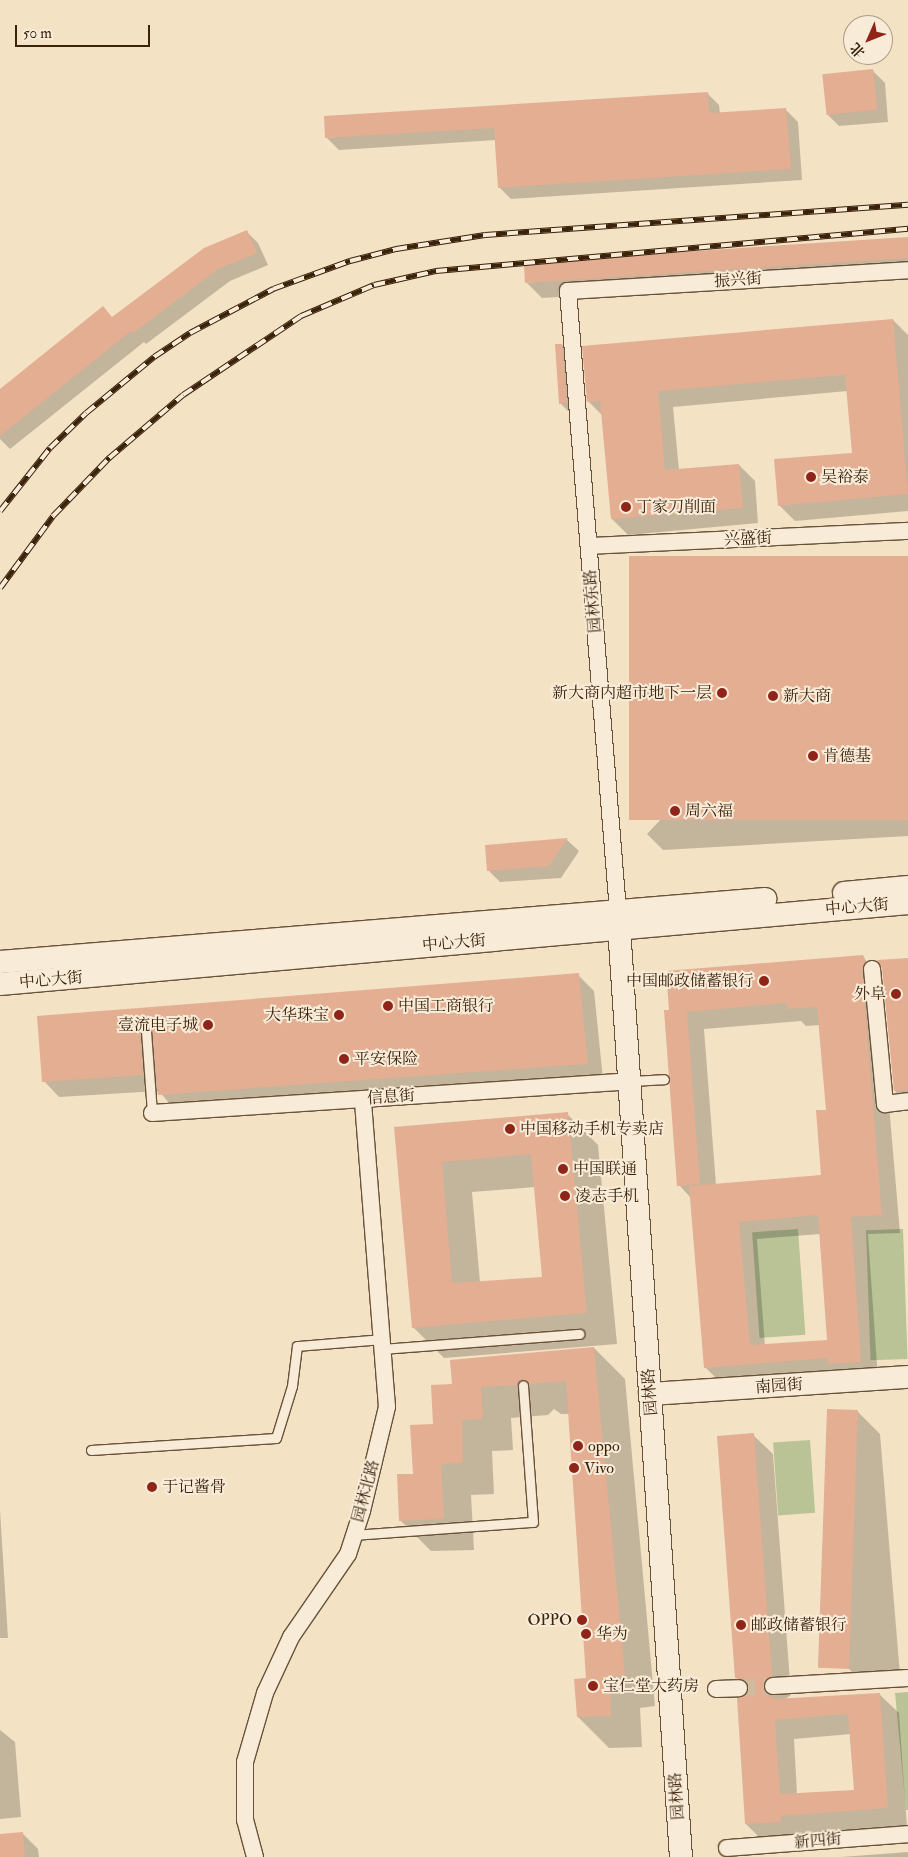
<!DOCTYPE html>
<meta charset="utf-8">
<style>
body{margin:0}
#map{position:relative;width:908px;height:1857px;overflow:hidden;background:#f4e2c4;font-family:"IM FELL Double Pica","Noto Serif SC",serif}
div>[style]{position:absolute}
.green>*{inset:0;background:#bac395;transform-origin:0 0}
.shadow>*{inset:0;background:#0003}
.building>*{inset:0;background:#e3ae92;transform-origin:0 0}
.street-tunnel>*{height:16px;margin-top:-8px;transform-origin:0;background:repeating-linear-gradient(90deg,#cfbc9f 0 16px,transparent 0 24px)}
.roads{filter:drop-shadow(1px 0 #695239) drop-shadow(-1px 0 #695239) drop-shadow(0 1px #695239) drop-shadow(0 -1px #695239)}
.lane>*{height:9px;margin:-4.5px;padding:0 4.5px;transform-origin:4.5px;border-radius:4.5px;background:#f8ecd9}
.street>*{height:16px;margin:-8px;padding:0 8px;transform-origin:8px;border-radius:8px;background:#f8ecd9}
.secondary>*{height:22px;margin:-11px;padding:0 11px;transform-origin:11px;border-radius:11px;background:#f8ecd9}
.rail>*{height:5.5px;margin-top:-2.75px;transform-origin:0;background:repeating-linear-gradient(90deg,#f8ecd9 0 11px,#3b220b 0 22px);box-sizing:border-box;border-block:1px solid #3b220b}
.dots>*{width:14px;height:14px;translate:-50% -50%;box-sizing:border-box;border:2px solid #f8ecd9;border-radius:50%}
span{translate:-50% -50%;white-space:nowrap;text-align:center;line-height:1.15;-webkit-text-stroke:4px #f8ecd9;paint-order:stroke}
.street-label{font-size:16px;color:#3b220b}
.poi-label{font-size:16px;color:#3b220b}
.left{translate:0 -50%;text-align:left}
.right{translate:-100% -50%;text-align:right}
.north{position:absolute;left:843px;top:15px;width:50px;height:50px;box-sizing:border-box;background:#f8ecd9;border:1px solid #ac9b87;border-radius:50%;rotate:226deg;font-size:14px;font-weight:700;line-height:20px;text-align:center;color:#3b220b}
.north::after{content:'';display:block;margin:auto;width:18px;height:22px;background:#8f2418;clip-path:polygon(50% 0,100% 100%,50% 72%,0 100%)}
.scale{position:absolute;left:15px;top:25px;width:135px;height:22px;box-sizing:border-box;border:2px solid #3b220b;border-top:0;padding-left:6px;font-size:15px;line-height:18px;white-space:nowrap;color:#3b220b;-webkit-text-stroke:4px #f8ecd9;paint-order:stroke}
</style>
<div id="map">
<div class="green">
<div style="left:798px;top:1229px;width:106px;height:46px;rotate:86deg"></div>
<div style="left:903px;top:1229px;width:130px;height:37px;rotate:88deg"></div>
<div style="left:810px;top:1440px;width:73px;height:37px;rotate:86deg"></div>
<div style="clip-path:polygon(908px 1692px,908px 1810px,906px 1810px,895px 1693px)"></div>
</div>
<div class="shadow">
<div style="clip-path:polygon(873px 71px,885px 83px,888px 122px,839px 126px,827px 114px)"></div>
<div style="clip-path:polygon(707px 93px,719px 105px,720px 114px,786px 110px,798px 122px,802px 180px,511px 199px,499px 187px,496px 140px,339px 150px,327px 138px)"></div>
<div style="clip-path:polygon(246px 231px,258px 243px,268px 265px,230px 281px,146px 344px,144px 342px,10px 449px,0 439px,0 390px)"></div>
<div style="clip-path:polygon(908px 238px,908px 275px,542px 298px,527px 283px)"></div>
<div style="clip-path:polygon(893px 320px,908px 335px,908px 511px,795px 521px,779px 505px,854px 454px,848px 391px,673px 407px,679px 470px,739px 465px,755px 481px,758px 523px,628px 535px,612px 519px,603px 416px,588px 401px)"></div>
<div style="clip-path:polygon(562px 345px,570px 353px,574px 410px,568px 411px,560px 403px)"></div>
<div style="clip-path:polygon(908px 557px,908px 836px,663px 850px,647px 834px)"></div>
<div style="clip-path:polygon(567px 840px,579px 851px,561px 878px,500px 882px,488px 870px,486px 846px)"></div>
<div style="clip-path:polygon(evenodd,862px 957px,883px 980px,879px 988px,900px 1233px,868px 1234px,878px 1379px,723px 1385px,705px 1367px,691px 1198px,679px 1185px,670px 1011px,862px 957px,801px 1021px,806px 1026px,820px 1025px,827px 1111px,823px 1176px,716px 1185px,704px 1029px,801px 1021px,862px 957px,820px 1234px,828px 1341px,765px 1346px,757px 1239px,820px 1234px)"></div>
<div style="clip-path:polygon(908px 959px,908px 1104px,895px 1091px)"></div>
<div style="clip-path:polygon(578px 975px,594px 991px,603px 1079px,175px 1110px,159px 1091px,59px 1097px,44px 1081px,39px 1017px)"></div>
<div style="clip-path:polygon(evenodd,567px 1114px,598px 1145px,617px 1344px,444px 1358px,413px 1327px,395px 1128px,567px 1114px,535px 1187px,543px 1278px,480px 1282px,472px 1192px,535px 1187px)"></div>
<div style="clip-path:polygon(594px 1348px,625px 1379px,655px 1706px,640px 1708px,642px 1747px,609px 1748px,578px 1717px,588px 1679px,569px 1414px,561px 1414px,554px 1409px,548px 1415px,511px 1418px,513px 1450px,492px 1451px,494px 1494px,471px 1495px,474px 1550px,431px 1551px,400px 1520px,414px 1475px,453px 1385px)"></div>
<div style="clip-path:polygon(857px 1411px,880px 1434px,901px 1687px,869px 1689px,846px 1666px)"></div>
<div style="clip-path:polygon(evenodd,753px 1435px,773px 1454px,791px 1695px,785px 1699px,879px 1694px,899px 1713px,907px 1827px,765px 1843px,746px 1824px,746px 1697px,749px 1690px,737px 1678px,753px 1435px,851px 1734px,855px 1791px,797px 1794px,794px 1739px,851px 1734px)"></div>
<div style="clip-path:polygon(0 1510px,8px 1638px,0 1638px)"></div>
<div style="clip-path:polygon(0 1730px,15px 1742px,21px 1817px,0 1819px)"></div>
<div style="clip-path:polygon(22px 1833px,38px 1849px,39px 1857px,0 1857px,0 1835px)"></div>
<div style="clip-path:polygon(908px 1852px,908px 1857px,841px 1857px)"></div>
</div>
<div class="building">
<div style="left:873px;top:69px;width:41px;height:51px;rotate:84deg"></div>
<div style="clip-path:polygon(708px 92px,709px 113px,786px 108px,791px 169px,498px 188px,494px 128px,325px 138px,324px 116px)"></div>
<div style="clip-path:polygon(247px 230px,257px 253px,218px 269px,133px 333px,131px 331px,0 436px,0 389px,103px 306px,112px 317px,204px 248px)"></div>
<div style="clip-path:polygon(908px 237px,908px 258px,525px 283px,524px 266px,558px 263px,558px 260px)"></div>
<div style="clip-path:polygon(893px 319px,908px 494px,778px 506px,774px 459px,852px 453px,845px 375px,658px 391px,665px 470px,739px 464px,743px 508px,611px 519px,600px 401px,587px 402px,582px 346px)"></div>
<div style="clip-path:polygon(555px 344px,562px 344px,567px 403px,559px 404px)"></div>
<div style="left:908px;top:556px;width:264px;height:279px;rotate:90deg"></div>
<div style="clip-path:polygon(568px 838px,549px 866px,487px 871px,485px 845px)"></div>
<div style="clip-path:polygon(evenodd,863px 955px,866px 961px,862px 970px,882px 1215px,851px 1217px,861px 1362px,828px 1364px,828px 1358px,704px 1368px,689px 1186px,821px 1175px,816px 1110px,826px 1110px,817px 1007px,787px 1009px,787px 1003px,687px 1012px,700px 1184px,677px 1186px,664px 1010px,669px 1010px,666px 971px,863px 955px,818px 1215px,827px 1340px,750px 1345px,739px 1222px,818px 1215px)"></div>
<div style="clip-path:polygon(908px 958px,908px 1090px,894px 1091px,882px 968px,877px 960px)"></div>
<div style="clip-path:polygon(579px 973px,588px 1064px,158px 1095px,152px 1031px,146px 1025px,140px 1031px,143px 1075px,42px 1082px,37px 1016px)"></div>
<div style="clip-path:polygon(evenodd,568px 1112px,587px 1313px,412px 1328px,394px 1127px,568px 1112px,531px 1154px,542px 1277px,452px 1283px,442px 1162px,531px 1154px)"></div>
<div style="clip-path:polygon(594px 1347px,625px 1675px,610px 1677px,611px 1716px,577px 1717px,574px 1679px,586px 1678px,566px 1381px,529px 1384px,522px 1379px,517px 1385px,481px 1387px,483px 1419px,462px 1420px,463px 1463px,441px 1464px,444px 1519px,399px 1521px,397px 1474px,413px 1474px,410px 1425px,433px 1424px,431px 1385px,452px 1384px,450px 1360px)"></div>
<div style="left:827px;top:1409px;width:31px;height:259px;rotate:2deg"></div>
<div style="clip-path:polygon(evenodd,754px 1433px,772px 1676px,764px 1681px,764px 1691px,774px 1699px,880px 1693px,888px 1808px,781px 1816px,781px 1822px,745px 1824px,737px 1698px,745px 1696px,749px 1687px,744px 1679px,735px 1678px,717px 1436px,754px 1433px,848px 1714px,854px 1790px,780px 1794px,775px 1720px,848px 1714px)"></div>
<div style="clip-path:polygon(23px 1832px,25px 1857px,0 1857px,0 1834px)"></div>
</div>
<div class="street-tunnel">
<div style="left:739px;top:1688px;width:34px;rotate:-3deg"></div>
</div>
<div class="roads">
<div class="lane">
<div style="left:146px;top:1031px;width:82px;rotate:85.8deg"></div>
<div style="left:630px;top:1081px;width:34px;rotate:-3deg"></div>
<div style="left:383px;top:1349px;width:197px;rotate:-4.4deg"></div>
<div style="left:91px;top:1450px;width:185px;rotate:-3.7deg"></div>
<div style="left:276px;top:1438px;width:54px;rotate:-72.9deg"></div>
<div style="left:292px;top:1386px;width:40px;rotate:-82.9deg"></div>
<div style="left:297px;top:1346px;width:85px;rotate:-4.7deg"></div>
<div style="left:354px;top:1535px;width:179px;rotate:-4.2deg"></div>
<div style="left:533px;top:1522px;width:137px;rotate:-94.2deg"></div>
</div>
<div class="street">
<div style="left:589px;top:546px;width:319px;rotate:-2.7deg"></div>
<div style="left:618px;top:911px;width:622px;rotate:-94.61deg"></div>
<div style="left:568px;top:291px;width:341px;rotate:-3.5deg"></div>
<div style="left:872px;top:969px;width:136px;rotate:84.5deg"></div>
<div style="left:885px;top:1104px;width:23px;rotate:-7deg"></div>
<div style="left:152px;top:1113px;width:479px;rotate:-3.8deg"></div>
<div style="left:773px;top:1686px;width:135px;rotate:-3.4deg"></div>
<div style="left:716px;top:1689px;width:23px;rotate:-2deg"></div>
<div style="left:727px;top:1848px;width:182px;rotate:-4.4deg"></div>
<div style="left:255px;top:1857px;width:38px;rotate:-105deg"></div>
<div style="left:245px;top:1820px;width:58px;rotate:-90deg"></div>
<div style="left:245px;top:1762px;width:72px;rotate:-73.8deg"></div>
<div style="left:265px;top:1693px;width:62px;rotate:-65.1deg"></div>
<div style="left:291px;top:1637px;width:101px;rotate:-55.5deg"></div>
<div style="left:348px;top:1554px;width:45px;rotate:-72deg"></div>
<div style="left:362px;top:1511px;width:107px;rotate:-76.5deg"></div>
<div style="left:387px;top:1407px;width:309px;rotate:-94.5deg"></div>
</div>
<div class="secondary">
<div style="left:844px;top:893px;width:64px;rotate:-5.4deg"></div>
<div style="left:619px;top:927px;width:932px;rotate:86.19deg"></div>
<div style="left:0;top:962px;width:768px;rotate:-4.71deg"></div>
<div style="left:0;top:984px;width:912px;rotate:-5.1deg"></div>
<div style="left:650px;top:1394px;width:259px;rotate:-3.8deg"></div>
</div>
</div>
<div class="rail">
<div style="left:0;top:511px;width:80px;rotate:-51.6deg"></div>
<div style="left:50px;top:448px;width:50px;rotate:-44.2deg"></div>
<div style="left:86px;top:413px;width:88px;rotate:-39.5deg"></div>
<div style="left:154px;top:357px;width:43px;rotate:-33.7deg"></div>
<div style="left:190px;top:333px;width:94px;rotate:-27.9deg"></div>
<div style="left:273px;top:289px;width:82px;rotate:-20deg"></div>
<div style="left:350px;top:261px;width:48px;rotate:-14.6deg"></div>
<div style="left:396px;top:249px;width:90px;rotate:-8.9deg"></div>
<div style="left:485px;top:235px;width:424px;rotate:-4.1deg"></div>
<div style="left:0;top:588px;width:89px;rotate:-53.6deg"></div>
<div style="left:53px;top:516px;width:81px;rotate:-46deg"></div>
<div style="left:109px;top:458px;width:97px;rotate:-40.4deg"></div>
<div style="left:183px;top:395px;width:142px;rotate:-33.8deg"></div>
<div style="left:301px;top:316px;width:79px;rotate:-23deg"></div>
<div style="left:374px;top:285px;width:64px;rotate:-12.7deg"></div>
<div style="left:436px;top:271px;width:474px;rotate:-5.1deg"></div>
</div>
<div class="dots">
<div style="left:811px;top:477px;background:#8f2418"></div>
<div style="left:626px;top:507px;background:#8f2418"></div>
<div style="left:722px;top:693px;background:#8f2418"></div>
<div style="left:773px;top:696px;background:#8f2418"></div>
<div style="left:813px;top:756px;background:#8f2418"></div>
<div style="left:675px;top:811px;background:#8f2418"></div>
<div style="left:764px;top:981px;background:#8f2418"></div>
<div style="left:896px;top:994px;background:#8f2418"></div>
<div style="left:388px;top:1006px;background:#8f2418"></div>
<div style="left:339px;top:1015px;background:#8f2418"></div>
<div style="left:208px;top:1025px;background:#8f2418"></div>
<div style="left:344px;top:1059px;background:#8f2418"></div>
<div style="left:510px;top:1129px;background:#8f2418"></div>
<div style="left:563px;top:1169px;background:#8f2418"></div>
<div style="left:565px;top:1196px;background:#8f2418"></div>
<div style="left:578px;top:1446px;background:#8f2418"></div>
<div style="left:574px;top:1468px;background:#8f2418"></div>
<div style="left:152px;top:1487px;background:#8f2418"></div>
<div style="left:582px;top:1620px;background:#8f2418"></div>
<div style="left:741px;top:1625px;background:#8f2418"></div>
<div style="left:586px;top:1634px;background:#8f2418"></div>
<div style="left:593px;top:1686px;background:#8f2418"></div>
</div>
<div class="street-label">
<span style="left:738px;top:280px;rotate:-4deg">振兴街</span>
<span style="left:748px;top:539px;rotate:-3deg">兴盛街</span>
<span style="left:593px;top:601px;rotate:-95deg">园林东路</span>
<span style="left:857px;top:907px;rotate:-5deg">中心大街</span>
<span style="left:454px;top:943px;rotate:-5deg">中心大街</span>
<span style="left:51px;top:980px;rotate:-5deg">中心大街</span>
<span style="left:391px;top:1097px;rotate:-4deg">信息街</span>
<span style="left:779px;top:1386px;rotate:-4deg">南园街</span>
<span style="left:650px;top:1392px;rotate:-94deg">园林路</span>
<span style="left:366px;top:1491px;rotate:-75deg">园林北路</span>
<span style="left:677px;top:1796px;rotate:-94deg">园林路</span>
<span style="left:818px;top:1841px;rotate:-5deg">新四街</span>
</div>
<div class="poi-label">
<span class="left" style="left:821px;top:477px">吴裕泰</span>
<span class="left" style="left:636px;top:507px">丁家刀削面</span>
<span class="right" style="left:712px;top:693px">新大商内超市地下一层</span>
<span class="left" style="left:783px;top:696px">新大商</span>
<span class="left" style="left:823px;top:756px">肯德基</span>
<span class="left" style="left:685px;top:811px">周六福</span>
<span class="right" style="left:754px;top:981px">中国邮政储蓄银行</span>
<span class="right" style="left:886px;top:994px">外阜</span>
<span class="left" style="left:398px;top:1006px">中国工商银行</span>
<span class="right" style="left:329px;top:1015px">大华珠宝</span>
<span class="right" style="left:198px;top:1025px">壹流电子城</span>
<span class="left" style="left:354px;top:1059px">平安保险</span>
<span class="left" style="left:520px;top:1129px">中国移动手机专卖店</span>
<span class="left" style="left:573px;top:1169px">中国联通</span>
<span class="left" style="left:575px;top:1196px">凌志手机</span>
<span class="left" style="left:588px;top:1446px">oppo</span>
<span class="left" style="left:584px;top:1468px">Vivo</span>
<span class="left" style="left:162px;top:1487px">于记酱骨</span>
<span class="right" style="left:572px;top:1620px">OPPO</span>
<span class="left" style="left:751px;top:1625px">邮政储蓄银行</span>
<span class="left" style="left:596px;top:1634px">华为</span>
<span class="left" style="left:603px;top:1686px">宝仁堂大药房</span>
</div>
<div class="north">北</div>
<div class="scale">50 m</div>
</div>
